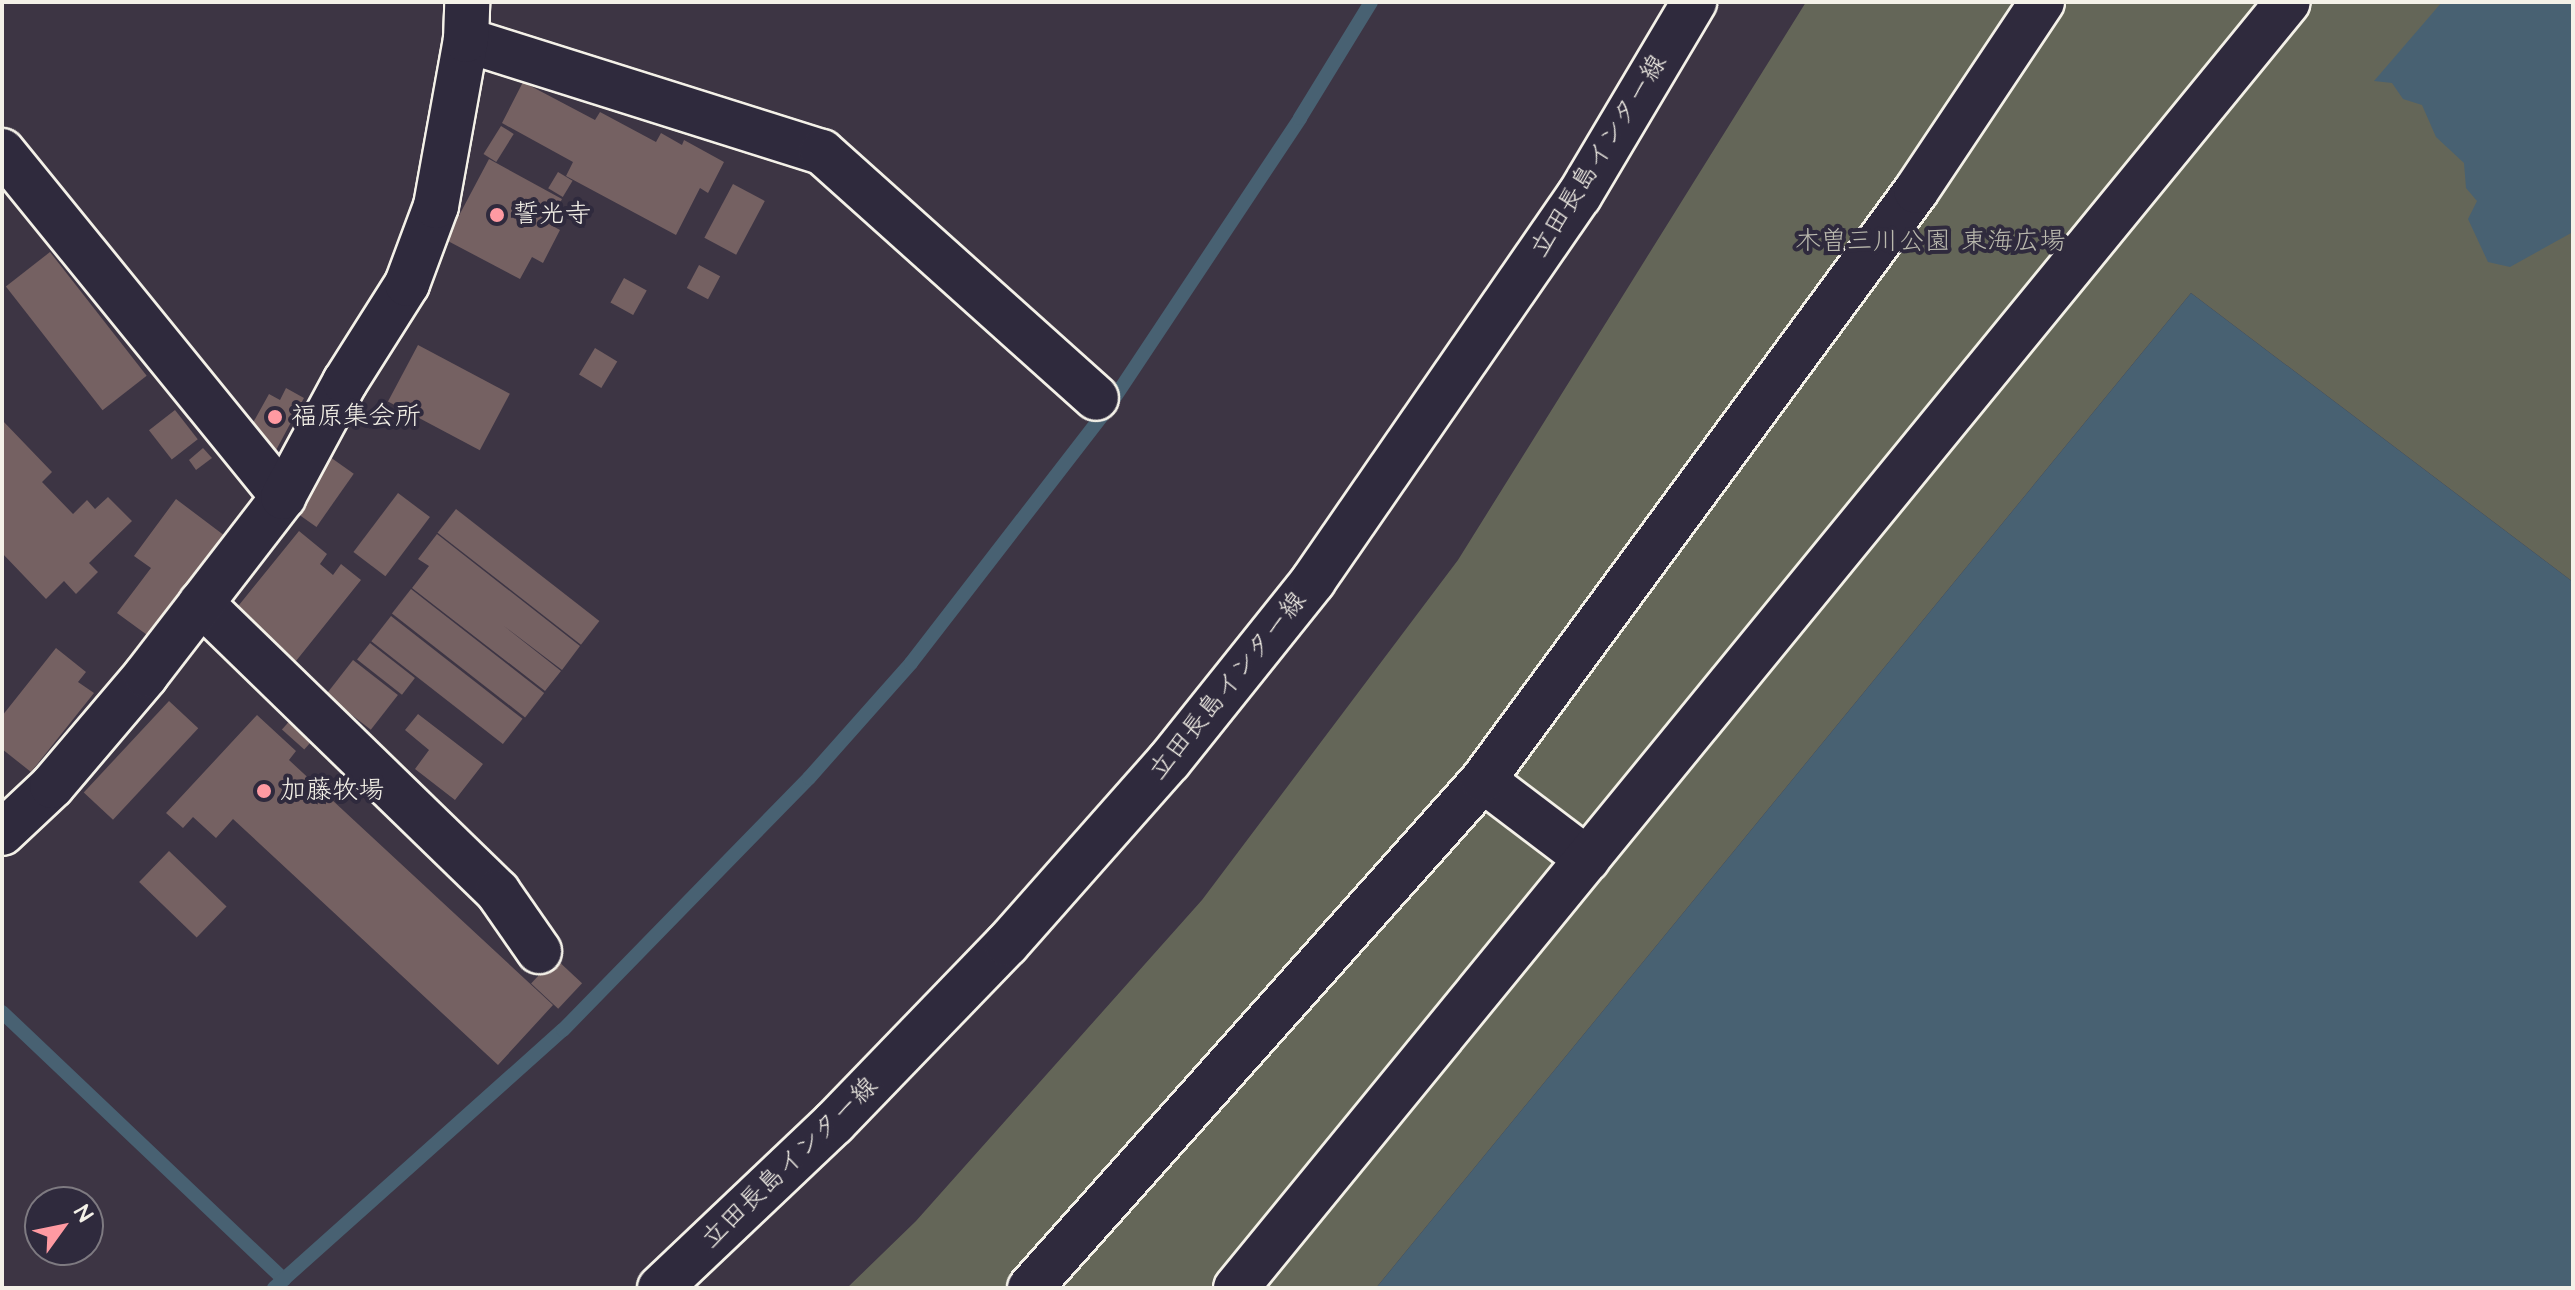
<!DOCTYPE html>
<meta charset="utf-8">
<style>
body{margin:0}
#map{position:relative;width:2575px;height:1290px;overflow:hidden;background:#3d3544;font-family:"Architects Daughter","Klee One",sans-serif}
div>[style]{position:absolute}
.green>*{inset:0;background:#646658}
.water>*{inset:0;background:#486172}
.stream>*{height:14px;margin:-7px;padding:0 7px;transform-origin:7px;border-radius:7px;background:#486172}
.building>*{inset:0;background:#756162;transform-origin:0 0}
.roads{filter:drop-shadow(2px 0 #f4f1e8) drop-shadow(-2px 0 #f4f1e8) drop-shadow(0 2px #f4f1e8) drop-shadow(0 -2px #f4f1e8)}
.minor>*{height:44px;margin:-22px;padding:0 22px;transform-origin:22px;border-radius:22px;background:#2f2a3d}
.major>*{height:44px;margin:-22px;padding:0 22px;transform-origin:22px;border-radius:22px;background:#2f2a3d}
.dots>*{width:22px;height:22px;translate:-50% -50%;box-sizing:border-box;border:4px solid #2f2a3d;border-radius:50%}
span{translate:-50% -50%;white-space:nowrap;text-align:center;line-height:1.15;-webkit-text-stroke:8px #2f2a3d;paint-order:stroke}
.street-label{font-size:26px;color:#f4f1e8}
.poi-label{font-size:26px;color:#f4f1e8}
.left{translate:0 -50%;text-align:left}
.park-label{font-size:26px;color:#bab9ae}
.frame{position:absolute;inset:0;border:4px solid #f4f1e8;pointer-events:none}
.north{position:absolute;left:24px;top:1186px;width:80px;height:80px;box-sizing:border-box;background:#2f2a3d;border:2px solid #7e7a81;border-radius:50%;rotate:57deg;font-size:22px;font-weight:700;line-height:32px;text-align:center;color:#f4f1e8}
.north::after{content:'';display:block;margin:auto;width:28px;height:36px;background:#ff9aa2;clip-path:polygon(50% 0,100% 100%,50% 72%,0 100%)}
</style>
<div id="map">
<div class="green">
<div style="clip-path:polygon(1806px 2px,2573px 2px,2573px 582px,2191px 293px,1376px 1288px,847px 1288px,916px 1221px,1202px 900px,1458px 560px)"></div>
</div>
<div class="water">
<div style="clip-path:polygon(2442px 2px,2573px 2px,2573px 232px,2510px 267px,2488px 262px,2468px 219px,2477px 201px,2466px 188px,2464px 163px,2436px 137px,2422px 105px,2403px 99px,2392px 83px,2374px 81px)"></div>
<div style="clip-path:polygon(2191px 293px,2573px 582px,2573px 1288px,1376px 1288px)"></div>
</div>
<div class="stream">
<div style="left:2px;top:1012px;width:389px;rotate:43.5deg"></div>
<div style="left:274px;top:1288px;width:387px;rotate:-41.8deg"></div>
<div style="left:563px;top:1030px;width:352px;rotate:-45.7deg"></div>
<div style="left:809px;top:778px;width:154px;rotate:-48.4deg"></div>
<div style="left:911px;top:663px;width:321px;rotate:-52.3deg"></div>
<div style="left:1107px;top:409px;width:349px;rotate:-56.4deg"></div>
<div style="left:1300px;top:118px;width:136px;rotate:-58.5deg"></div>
</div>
<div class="building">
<div style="clip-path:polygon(523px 82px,595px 120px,600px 112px,656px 142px,661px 133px,682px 145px,684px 140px,724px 162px,708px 193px,700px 188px,676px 235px,566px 176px,573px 162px,502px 123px)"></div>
<div style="left:501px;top:126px;width:15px;height:33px;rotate:32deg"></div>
<div style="clip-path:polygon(489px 159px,562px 199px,549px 224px,560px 230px,543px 263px,532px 257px,520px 279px,446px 240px)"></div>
<div style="left:558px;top:172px;width:17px;height:19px;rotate:31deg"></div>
<div style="left:733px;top:184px;width:36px;height:61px;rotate:28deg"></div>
<div style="left:50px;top:252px;width:157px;height:56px;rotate:52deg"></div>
<div style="left:699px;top:265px;width:24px;height:26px;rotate:28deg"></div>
<div style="left:624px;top:278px;width:26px;height:28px;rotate:29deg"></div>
<div style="left:418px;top:345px;width:104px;height:64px;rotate:28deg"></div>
<div style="left:595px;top:348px;width:26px;height:31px;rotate:31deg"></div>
<div style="clip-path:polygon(286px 388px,304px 398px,274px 454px,245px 437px,269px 394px,280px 400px)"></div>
<div style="left:175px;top:410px;width:37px;height:33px;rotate:52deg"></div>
<div style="clip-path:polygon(2px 420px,52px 472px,42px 482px,73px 514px,87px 500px,95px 509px,108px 497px,132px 521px,89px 563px,98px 572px,76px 594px,64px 581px,46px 599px,2px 553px)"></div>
<div style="clip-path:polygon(203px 448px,212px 458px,196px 470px,189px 460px)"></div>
<div style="left:330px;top:457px;width:29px;height:65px;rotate:35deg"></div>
<div style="left:398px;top:493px;width:40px;height:74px;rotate:37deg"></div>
<div style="clip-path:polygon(176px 499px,229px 539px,154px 640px,117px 613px,151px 568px,134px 556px)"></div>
<div style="left:456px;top:509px;width:182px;height:30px;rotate:38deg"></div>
<div style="clip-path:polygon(299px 531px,327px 554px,320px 564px,333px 575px,341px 564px,361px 580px,296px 661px,235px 610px)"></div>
<div style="clip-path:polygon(437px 534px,580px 646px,562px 670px,504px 626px,561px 671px,545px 691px,412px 588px,429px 566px,418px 559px)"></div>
<div style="left:411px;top:589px;width:169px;height:31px;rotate:38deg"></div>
<div style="left:391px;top:616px;width:167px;height:32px;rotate:38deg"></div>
<div style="left:370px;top:643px;width:57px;height:21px;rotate:38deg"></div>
<div style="clip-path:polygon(56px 648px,86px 672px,78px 682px,94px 693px,31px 772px,2px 749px,2px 716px)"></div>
<div style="left:353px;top:660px;width:57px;height:44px;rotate:38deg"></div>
<div style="left:169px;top:701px;width:40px;height:125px;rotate:43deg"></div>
<div style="clip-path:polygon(418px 714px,483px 764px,455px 800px,415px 769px,429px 750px,405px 730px)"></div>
<div style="clip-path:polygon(257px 715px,296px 751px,289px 760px,553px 1005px,498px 1065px,233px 819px,216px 838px,193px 817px,183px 828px,166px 813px)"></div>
<div style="left:294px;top:716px;width:30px;height:18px;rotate:42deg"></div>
<div style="left:169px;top:851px;width:80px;height:43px;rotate:44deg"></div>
<div style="left:555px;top:958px;width:37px;height:35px;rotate:43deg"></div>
</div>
<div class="roads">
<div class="minor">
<div style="left:466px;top:40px;width:373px;rotate:17.5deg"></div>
<div style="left:822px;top:152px;width:368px;rotate:41.9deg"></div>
<div style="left:2px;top:151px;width:446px;rotate:50.9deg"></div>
<div style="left:201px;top:603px;width:414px;rotate:44.2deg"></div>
<div style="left:498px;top:892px;width:72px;rotate:55.2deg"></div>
<div style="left:1483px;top:780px;width:131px;rotate:37.2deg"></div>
<div style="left:2px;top:833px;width:69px;rotate:-43.2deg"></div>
<div style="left:52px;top:786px;width:145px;rotate:-49.7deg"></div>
<div style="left:146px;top:675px;width:225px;rotate:-52.4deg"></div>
<div style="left:283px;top:497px;width:131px;rotate:-61.7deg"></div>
<div style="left:345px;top:382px;width:116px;rotate:-57.7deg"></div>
<div style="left:407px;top:284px;width:83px;rotate:-69.6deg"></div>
<div style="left:436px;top:206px;width:169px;rotate:-79.8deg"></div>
<div style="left:466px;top:40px;width:38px;rotate:-88deg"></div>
<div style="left:1030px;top:1288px;width:681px;rotate:-48.28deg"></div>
<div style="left:1483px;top:780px;width:731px;rotate:-53.68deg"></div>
<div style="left:1916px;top:191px;width:227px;rotate:-56.3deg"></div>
<div style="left:1236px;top:1288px;width:1661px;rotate:-50.72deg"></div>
</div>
<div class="major">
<div style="left:660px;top:1288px;width:240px;rotate:-43.5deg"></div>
<div style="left:834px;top:1123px;width:249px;rotate:-46deg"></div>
<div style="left:1007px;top:944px;width:244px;rotate:-48.5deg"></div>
<div style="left:1169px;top:761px;width:231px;rotate:-51.3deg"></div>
<div style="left:1313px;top:581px;width:468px;rotate:-55.4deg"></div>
<div style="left:1579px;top:196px;width:226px;rotate:-59.3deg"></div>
</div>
</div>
<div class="dots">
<div style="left:497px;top:215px;background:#ff9aa2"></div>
<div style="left:275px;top:417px;background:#ff9aa2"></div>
<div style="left:264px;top:791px;background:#ff9aa2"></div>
</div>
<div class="street-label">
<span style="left:1599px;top:156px;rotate:-58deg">立田長島インター線</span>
<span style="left:1228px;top:686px;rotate:-51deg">立田長島インター線</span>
<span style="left:790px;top:1163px;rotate:-44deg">立田長島インター線</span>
</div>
<div class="poi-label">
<span class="left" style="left:513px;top:215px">誓光寺</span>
<span class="left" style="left:291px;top:417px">福原集会所</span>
<span class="left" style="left:280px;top:791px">加藤牧場</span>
</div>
<div class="park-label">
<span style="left:1930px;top:242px">木曽三川公園 東海広場</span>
</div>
<div class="frame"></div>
<div class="north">N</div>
</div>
